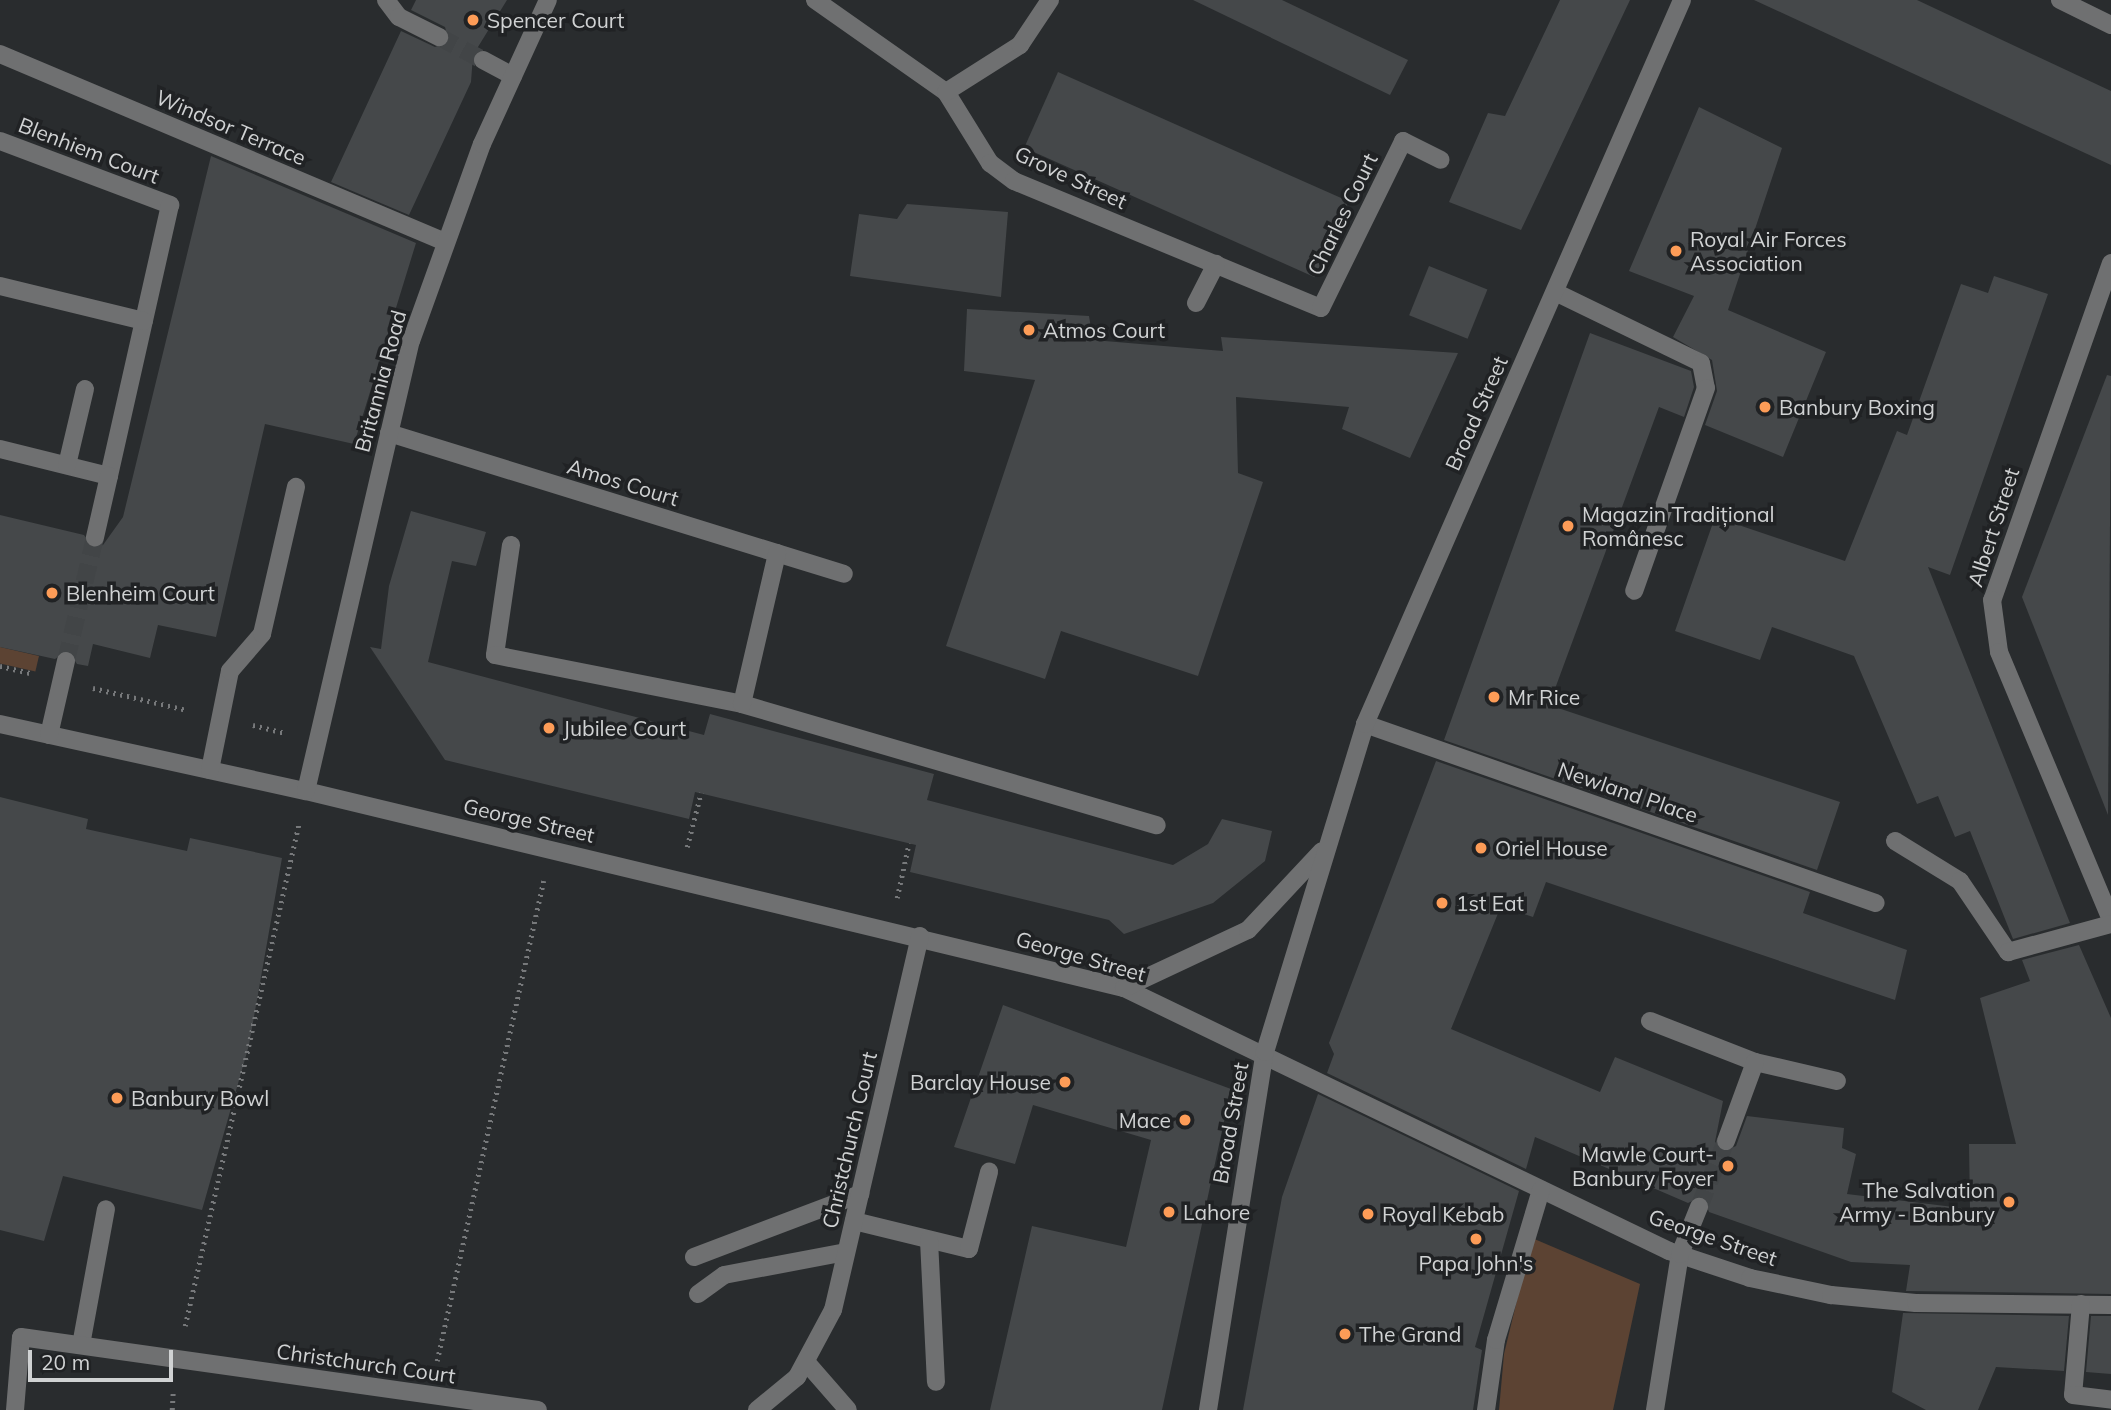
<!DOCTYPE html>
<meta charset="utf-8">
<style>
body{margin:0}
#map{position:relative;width:2111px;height:1410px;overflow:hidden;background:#292c2e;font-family:Mulish,sans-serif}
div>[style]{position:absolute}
.green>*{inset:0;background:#5c4333;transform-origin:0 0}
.building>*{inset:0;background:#45484a;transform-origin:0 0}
.minor-tunnel>*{height:18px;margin-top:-9px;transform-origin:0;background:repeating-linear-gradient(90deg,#424547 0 18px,transparent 0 27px)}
.path>*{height:4.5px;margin-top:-2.25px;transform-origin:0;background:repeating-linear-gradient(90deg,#77797b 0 2px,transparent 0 7px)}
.minor>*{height:18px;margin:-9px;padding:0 9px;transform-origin:9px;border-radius:9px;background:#6f7071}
.dots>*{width:19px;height:19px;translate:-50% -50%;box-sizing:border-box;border:4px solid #202224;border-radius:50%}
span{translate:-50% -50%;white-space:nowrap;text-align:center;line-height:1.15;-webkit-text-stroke:7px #202224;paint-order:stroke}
.poi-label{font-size:21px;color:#d0d2d3}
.left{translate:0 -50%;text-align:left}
.right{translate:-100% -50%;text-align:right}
.street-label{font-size:21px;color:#d0d2d3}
.scale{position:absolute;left:28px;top:1350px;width:145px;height:32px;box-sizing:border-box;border:4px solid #d0d2d3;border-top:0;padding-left:9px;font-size:21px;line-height:24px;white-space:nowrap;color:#d0d2d3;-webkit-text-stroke:5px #202224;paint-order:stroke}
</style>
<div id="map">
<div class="green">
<div style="left:0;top:647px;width:40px;height:16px;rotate:13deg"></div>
<div style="clip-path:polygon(1532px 1238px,1640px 1284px,1613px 1410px,1499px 1410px,1504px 1354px)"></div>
</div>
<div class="building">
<div style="clip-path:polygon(416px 0,507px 0,473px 55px,471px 82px,409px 215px,331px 182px,401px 31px,435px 47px,449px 41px,445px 27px,411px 10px)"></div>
<div style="clip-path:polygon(1193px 0,1282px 0,1408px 60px,1390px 95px)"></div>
<div style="clip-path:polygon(1560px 0,1630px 0,1521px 230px,1449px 202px,1488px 113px,1505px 116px)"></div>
<div style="clip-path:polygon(1754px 0,1917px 0,2111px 91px,2111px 165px)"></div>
<div style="left:1058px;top:72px;width:318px;height:83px;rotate:24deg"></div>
<div style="clip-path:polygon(1699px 107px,1782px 148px,1728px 310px,1826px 352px,1783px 457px,1705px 425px,1717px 391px,1712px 360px,1673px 337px,1694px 296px,1629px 271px)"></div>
<div style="clip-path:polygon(211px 156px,416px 243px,354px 444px,265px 424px,216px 637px,158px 625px,150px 658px,93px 644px,88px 666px,77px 664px,68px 650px,55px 659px,0 647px,0 515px,84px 535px,93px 548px,103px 545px,123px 517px)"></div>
<div style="clip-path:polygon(907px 204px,1008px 212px,1001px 297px,850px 276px,859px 214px,897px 219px)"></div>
<div style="left:1429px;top:266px;width:63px;height:53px;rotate:22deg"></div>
<div style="clip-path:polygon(1994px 276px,2048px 294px,1950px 575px,1928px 567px,2070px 923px,2013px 939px,1970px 831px,1955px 837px,1938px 796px,1917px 804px,1854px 656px,1772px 627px,1760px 660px,1675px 631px,1715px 517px,1845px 561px,1897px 431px,1907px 435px,1961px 284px,1988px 293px)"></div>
<div style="clip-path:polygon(967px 309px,1089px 316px,1093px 340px,1223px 351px,1221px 337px,1458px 353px,1410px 458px,1342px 429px,1349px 407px,1236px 397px,1238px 473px,1263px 482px,1198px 676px,1061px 631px,1045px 679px,946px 646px,1035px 380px,964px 371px)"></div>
<div style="clip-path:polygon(1590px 333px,1691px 371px,1694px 387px,1684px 417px,1659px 407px,1549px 705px,1840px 802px,1817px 870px,1444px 740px)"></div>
<div style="clip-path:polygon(2107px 375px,2111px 376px,2108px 815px,2022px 597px)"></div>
<div style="clip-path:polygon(411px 511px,486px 532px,476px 566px,452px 561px,428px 662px,704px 735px,710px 714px,934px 774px,927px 800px,1173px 865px,1208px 844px,1222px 819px,1272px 831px,1265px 861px,1213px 903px,1124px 934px,1109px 920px,910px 872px,916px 845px,695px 792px,689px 819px,445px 760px,370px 647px,381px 649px,389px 586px)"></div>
<div style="clip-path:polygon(1436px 761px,1810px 892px,1803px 913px,1907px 950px,1895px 1000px,1546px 882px,1533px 917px,1501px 906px,1451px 1029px,1600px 1092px,1615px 1057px,1723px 1101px,1715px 1142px,1723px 1152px,1736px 1146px,1747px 1116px,1844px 1128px,1842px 1148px,1856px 1154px,1847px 1194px,1970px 1209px,1969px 1144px,2016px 1144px,1980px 998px,2030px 981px,2022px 960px,2079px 945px,2111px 1018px,2111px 1294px,1906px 1291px,1910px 1265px,1851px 1262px,1709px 1212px,1703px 1196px,1688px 1203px,1535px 1137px,1526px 1169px,1327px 1073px,1334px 1054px,1329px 1043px)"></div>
<div style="clip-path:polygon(0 797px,88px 819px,86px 829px,187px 851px,190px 838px,282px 858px,249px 1045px,202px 1210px,63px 1176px,44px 1241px,0 1230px)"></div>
<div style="clip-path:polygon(1003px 1005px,1231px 1089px,1162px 1410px,990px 1410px,1032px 1226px,1126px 1247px,1151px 1140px,1033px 1105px,1015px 1164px,954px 1147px)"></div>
<div style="clip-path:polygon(1318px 1094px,1519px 1191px,1475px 1347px,1482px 1350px,1473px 1410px,1243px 1410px,1282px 1197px)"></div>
<div style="clip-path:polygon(1903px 1313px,2069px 1316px,2064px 1371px,1996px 1367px,1978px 1410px,1926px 1410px,1892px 1392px)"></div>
<div style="clip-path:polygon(2091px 1316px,2111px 1316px,2111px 1374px,2086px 1372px)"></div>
</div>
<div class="minor-tunnel">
<div style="left:439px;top:37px;width:50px;rotate:27.6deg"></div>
<div style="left:66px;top:661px;width:127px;rotate:-76.8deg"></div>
<div style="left:1699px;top:1207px;width:71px;rotate:-67.8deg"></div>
</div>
<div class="path">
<div style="left:0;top:666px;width:31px;rotate:13deg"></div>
<div style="left:93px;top:688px;width:97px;rotate:13.2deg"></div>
<div style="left:253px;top:725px;width:33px;rotate:14deg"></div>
<div style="left:687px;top:847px;width:56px;rotate:-75.5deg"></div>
<div style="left:897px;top:898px;width:56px;rotate:-77.7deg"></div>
<div style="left:185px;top:1326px;width:516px;rotate:-77.23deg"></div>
<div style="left:437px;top:1361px;width:492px;rotate:-77.5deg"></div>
<div style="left:172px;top:1410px;width:17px;rotate:-87deg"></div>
</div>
<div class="minor">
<div style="left:386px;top:0;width:21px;rotate:53deg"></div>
<div style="left:399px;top:17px;width:45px;rotate:26.6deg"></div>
<div style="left:815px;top:0;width:160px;rotate:35.1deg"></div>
<div style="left:946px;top:92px;width:84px;rotate:58.2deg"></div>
<div style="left:990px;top:163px;width:30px;rotate:37deg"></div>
<div style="left:1014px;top:181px;width:332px;rotate:22.5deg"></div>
<div style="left:1321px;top:308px;width:186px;rotate:-63.8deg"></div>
<div style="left:1403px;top:141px;width:42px;rotate:26.6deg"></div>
<div style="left:2060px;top:0;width:57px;rotate:26.1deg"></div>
<div style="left:0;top:54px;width:482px;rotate:22.9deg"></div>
<div style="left:483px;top:60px;width:34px;rotate:28deg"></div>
<div style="left:946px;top:92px;width:88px;rotate:-32.4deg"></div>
<div style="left:1020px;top:45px;width:54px;rotate:-56.3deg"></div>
<div style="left:0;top:141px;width:182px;rotate:20.6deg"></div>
<div style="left:170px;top:205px;width:278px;rotate:102.7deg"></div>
<div style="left:2111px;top:263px;width:357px;rotate:109.4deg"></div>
<div style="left:1992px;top:600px;width:52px;rotate:82.3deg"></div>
<div style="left:1999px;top:652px;width:290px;rotate:67.3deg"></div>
<div style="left:0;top:286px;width:148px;rotate:13.7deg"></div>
<div style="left:1555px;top:292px;width:162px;rotate:25.9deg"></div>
<div style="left:1701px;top:363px;width:25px;rotate:79deg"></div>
<div style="left:1706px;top:388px;width:215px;rotate:109.5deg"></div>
<div style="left:1196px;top:303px;width:44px;rotate:-62.9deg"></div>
<div style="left:389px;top:433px;width:476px;rotate:17.2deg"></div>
<div style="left:0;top:449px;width:112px;rotate:13.9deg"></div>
<div style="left:109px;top:476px;width:63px;rotate:102.9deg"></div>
<div style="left:67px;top:465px;width:78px;rotate:-76.7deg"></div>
<div style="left:511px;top:545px;width:111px;rotate:98.3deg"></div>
<div style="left:495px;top:655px;width:252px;rotate:11.2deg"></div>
<div style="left:742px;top:704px;width:432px;rotate:16.3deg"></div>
<div style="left:742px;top:704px;width:155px;rotate:-76.9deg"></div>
<div style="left:0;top:724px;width:313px;rotate:12.4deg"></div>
<div style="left:306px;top:791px;width:841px;rotate:13.54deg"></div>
<div style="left:1124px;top:988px;width:605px;rotate:25.76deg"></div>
<div style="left:1669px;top:1251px;width:85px;rotate:18.4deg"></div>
<div style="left:1750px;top:1278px;width:83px;rotate:11.9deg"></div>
<div style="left:1831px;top:1295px;width:85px;rotate:5.4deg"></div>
<div style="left:1916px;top:1303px;width:195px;rotate:0.6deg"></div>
<div style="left:1365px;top:724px;width:541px;rotate:19.31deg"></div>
<div style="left:49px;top:735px;width:76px;rotate:-77.1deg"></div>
<div style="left:210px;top:770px;width:101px;rotate:-78.6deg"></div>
<div style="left:230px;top:671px;width:49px;rotate:-49.1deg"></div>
<div style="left:262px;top:634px;width:151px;rotate:-77deg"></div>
<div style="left:306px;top:791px;width:462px;rotate:-76.9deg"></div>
<div style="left:411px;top:341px;width:209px;rotate:-70.2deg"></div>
<div style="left:482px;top:144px;width:158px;rotate:-65.4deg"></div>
<div style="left:1895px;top:841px;width:76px;rotate:31.6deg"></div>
<div style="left:1960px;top:881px;width:86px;rotate:55.9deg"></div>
<div style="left:2008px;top:952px;width:107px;rotate:-15.2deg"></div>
<div style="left:1124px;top:988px;width:137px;rotate:-25.1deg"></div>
<div style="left:1248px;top:930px;width:108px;rotate:-46.9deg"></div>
<div style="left:1650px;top:1021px;width:113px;rotate:21.3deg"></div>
<div style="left:1755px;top:1062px;width:84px;rotate:13deg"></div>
<div style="left:1726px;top:1141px;width:84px;rotate:-69.8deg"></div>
<div style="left:854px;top:1221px;width:118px;rotate:13.7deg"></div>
<div style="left:969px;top:1249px;width:80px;rotate:-75.4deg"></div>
<div style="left:929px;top:1240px;width:142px;rotate:87.2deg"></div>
<div style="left:694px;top:1257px;width:178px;rotate:-20.8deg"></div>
<div style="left:698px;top:1294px;width:32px;rotate:-36deg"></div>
<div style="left:724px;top:1275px;width:124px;rotate:-10.7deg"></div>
<div style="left:2081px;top:1304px;width:91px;rotate:95deg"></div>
<div style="left:2073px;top:1395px;width:38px;rotate:7deg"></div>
<div style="left:81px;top:1345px;width:138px;rotate:-79.6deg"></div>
<div style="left:807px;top:1363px;width:62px;rotate:48.9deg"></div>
<div style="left:15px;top:1410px;width:73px;rotate:-85.3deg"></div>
<div style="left:21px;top:1337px;width:522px;rotate:8.04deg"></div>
<div style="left:757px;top:1410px;width:52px;rotate:-39.5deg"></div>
<div style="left:797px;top:1377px;width:76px;rotate:-61.8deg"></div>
<div style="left:833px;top:1310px;width:384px;rotate:-76.9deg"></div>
<div style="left:1208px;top:1410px;width:363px;rotate:-81deg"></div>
<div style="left:1265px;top:1052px;width:343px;rotate:-73deg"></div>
<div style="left:1365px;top:724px;width:790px;rotate:-66.35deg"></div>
<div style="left:1486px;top:1410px;width:71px;rotate:-81.9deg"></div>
<div style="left:1496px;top:1340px;width:157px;rotate:-73.3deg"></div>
<div style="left:1655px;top:1410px;width:158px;rotate:-80.9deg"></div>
<div style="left:1680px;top:1254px;width:51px;rotate:-68deg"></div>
</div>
<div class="dots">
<div style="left:473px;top:20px;background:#fd9c57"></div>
<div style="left:1676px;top:251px;background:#fd9c57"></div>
<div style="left:1029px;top:330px;background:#fd9c57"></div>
<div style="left:1765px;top:407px;background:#fd9c57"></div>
<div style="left:1568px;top:526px;background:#fd9c57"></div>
<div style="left:52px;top:593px;background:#fd9c57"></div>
<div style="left:1494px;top:697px;background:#fd9c57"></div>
<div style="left:549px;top:728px;background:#fd9c57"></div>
<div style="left:1481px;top:848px;background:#fd9c57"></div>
<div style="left:1442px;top:903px;background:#fd9c57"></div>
<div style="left:1065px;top:1082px;background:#fd9c57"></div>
<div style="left:117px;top:1098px;background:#fd9c57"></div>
<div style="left:1185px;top:1120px;background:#fd9c57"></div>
<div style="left:1728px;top:1166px;background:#fd9c57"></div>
<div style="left:2009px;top:1202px;background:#fd9c57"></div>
<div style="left:1169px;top:1212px;background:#fd9c57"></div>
<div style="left:1368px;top:1214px;background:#fd9c57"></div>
<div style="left:1476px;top:1239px;background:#fd9c57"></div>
<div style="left:1345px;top:1334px;background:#fd9c57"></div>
</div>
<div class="poi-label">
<span class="left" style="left:487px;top:20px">Spencer Court</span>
<span class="left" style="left:1690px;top:251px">Royal Air Forces<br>Association</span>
<span class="left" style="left:1043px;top:330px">Atmos Court</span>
<span class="left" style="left:1779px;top:407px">Banbury Boxing</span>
<span class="left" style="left:1582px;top:526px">Magazin Tradițional<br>Românesc</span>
<span class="left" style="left:66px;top:593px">Blenheim Court</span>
<span class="left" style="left:1508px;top:697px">Mr Rice</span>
<span class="left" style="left:563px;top:728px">Jubilee Court</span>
<span class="left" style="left:1495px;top:848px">Oriel House</span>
<span class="left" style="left:1456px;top:903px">1st Eat</span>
<span class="right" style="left:1051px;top:1082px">Barclay House</span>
<span class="left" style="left:131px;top:1098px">Banbury Bowl</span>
<span class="right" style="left:1171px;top:1120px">Mace</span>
<span class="right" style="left:1714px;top:1166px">Mawle Court-<br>Banbury Foyer</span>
<span class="right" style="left:1995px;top:1202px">The Salvation<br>Army - Banbury</span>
<span class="left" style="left:1183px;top:1212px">Lahore</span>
<span class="left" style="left:1382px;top:1214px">Royal Kebab</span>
<span style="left:1476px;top:1263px">Papa John's</span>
<span class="left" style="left:1359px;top:1334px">The Grand</span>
</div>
<div class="street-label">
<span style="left:231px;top:127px;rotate:23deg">Windsor Terrace</span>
<span style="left:89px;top:150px;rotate:21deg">Blenhiem Court</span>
<span style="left:1071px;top:177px;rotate:25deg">Grove Street</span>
<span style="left:1342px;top:214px;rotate:-64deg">Charles Court</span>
<span style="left:380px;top:381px;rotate:-75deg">Britannia Road</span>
<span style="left:1476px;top:413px;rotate:-66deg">Broad Street</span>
<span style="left:623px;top:482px;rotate:17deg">Amos Court</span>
<span style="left:1993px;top:527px;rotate:-72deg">Albert Street</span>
<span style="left:1628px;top:792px;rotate:19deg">Newland Place</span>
<span style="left:529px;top:820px;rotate:13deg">George Street</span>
<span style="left:1081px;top:956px;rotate:16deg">George Street</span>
<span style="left:1230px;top:1123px;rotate:-80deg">Broad Street</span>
<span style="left:849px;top:1140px;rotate:-77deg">Christchurch Court</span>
<span style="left:1713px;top:1237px;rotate:19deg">George Street</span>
<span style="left:366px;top:1363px;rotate:8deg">Christchurch Court</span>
</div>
<div class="scale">20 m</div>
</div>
